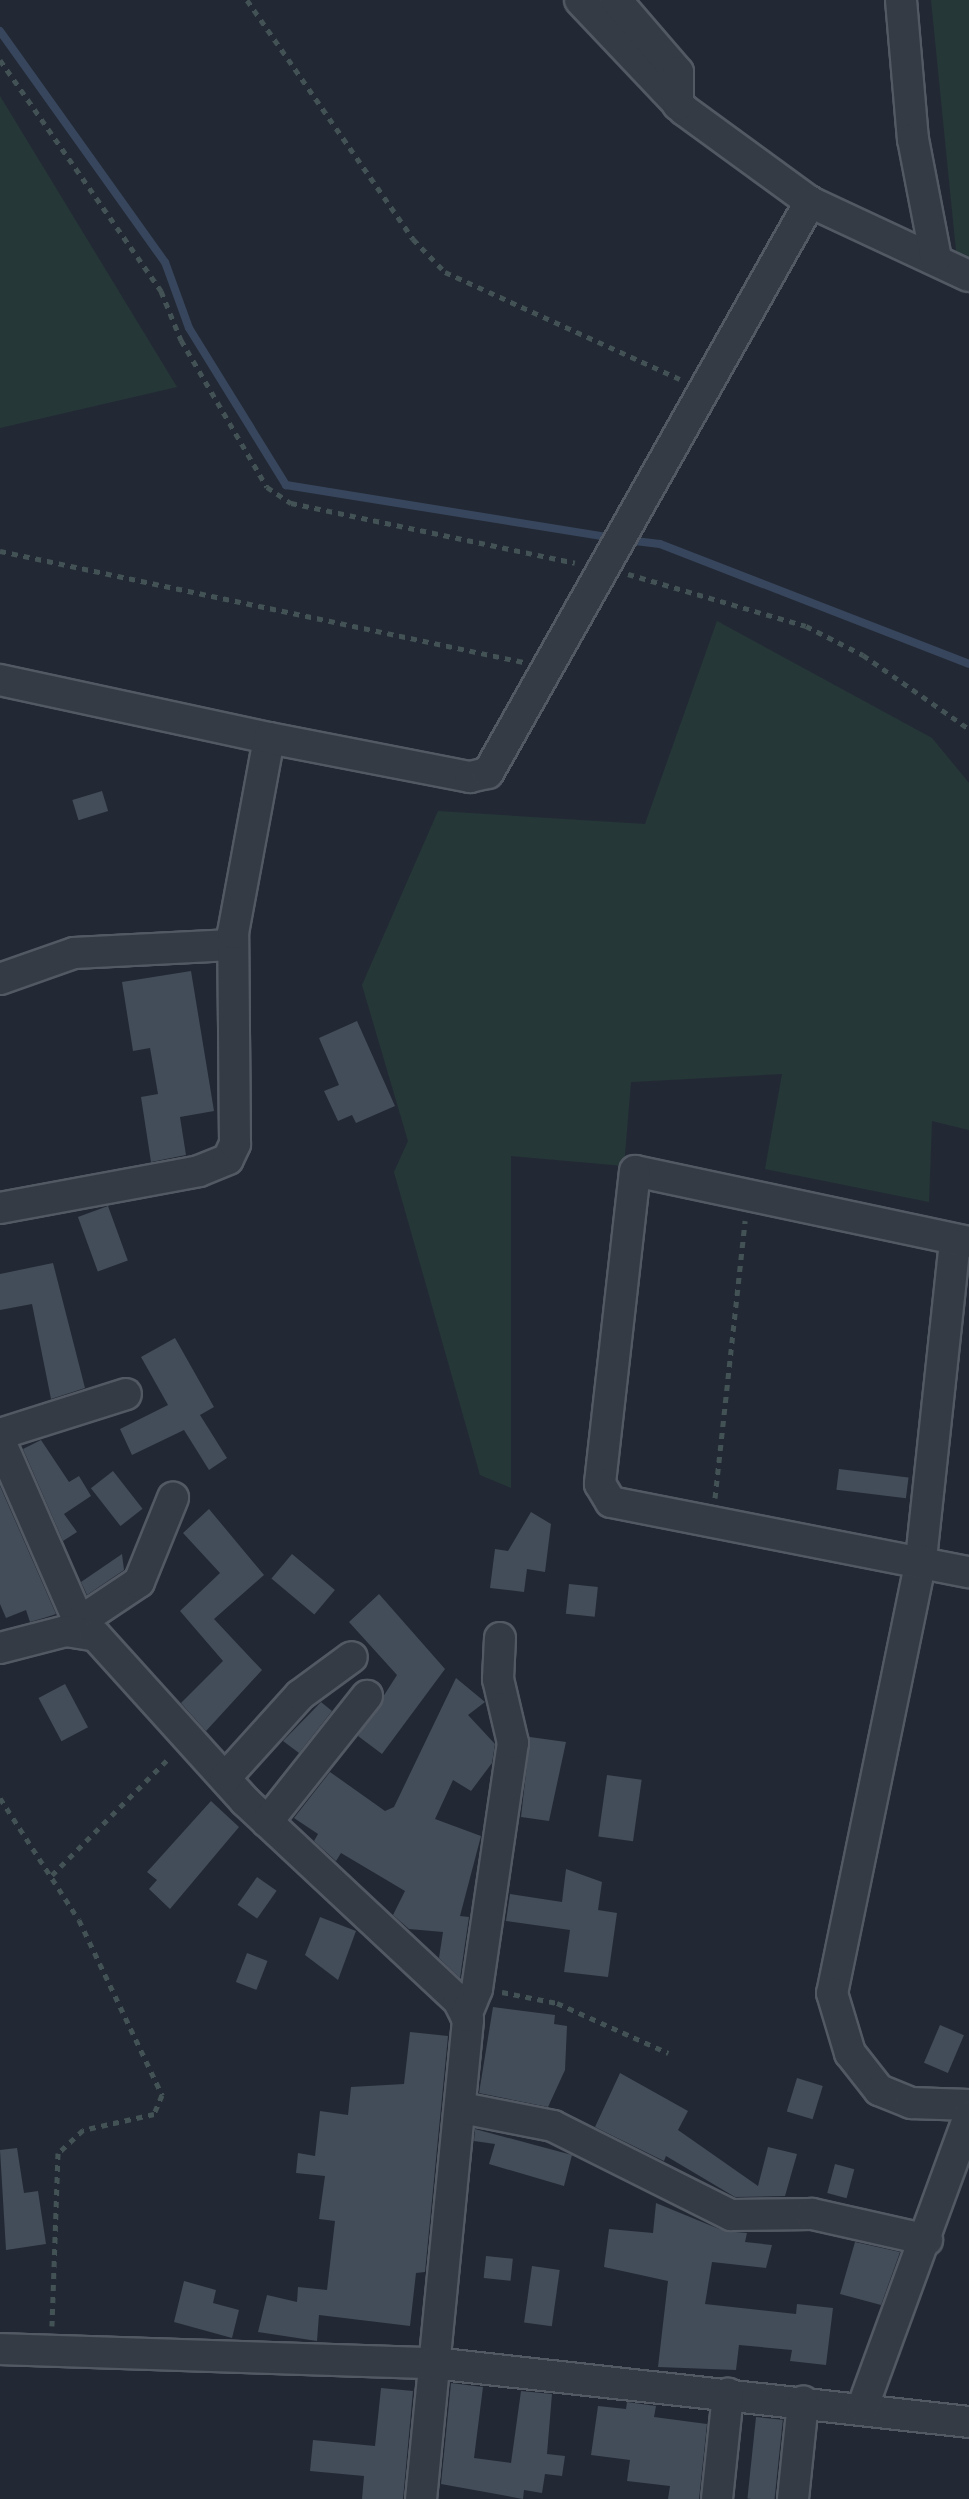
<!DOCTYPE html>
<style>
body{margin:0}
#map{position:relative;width:969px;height:2499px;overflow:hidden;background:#222934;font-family:Poppins,sans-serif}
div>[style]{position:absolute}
.green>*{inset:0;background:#263738}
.stream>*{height:8px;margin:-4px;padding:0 4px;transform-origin:4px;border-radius:4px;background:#38465d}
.building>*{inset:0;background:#434c59;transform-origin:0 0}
.path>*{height:5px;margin-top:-2.5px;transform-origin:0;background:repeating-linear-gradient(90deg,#435255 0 6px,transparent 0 12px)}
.roads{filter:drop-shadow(2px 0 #525963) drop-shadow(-2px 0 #525963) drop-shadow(0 2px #525963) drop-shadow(0 -2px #525963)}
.minor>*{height:30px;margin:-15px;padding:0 15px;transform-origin:15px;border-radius:15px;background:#353b45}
span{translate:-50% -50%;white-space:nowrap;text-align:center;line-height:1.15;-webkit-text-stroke:6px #1a202a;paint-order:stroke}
</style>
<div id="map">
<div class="green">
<div style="clip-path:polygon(931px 0,969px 0,969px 275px,958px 271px)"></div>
<div style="clip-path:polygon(0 96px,177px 387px,0 428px)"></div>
<div style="clip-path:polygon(717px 621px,932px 738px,969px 783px,969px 1130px,932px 1121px,929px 1202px,765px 1169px,782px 1074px,631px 1082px,624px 1166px,511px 1156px,511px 1488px,480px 1475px,394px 1172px,408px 1141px,362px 985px,438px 811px,645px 824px)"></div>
</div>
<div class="stream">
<div style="left:0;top:31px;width:284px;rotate:54.5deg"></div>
<div style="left:165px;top:262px;width:70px;rotate:70deg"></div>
<div style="left:189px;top:328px;width:185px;rotate:58.3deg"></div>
<div style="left:286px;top:485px;width:331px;rotate:9.2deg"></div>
<div style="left:627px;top:540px;width:33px;rotate:7deg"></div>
<div style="left:660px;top:544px;width:331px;rotate:21.2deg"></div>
</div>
<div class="building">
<div style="left:102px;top:791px;width:21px;height:31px;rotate:73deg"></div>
<div style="clip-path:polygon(191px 971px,214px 1111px,180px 1117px,186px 1155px,151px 1162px,141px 1097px,158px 1094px,150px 1048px,133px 1051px,122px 982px)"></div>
<div style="clip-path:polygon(357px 1021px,395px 1106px,356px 1123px,352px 1115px,338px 1121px,324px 1091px,339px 1085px,319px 1038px)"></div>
<div style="left:108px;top:1206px;width:58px;height:32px;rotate:70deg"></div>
<div style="clip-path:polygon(53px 1263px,85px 1388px,51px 1399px,32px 1304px,0 1310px,0 1274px)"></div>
<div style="clip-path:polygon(175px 1338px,214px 1407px,200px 1415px,227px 1458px,209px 1470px,184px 1430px,132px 1455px,120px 1429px,168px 1405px,141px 1357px)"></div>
<div style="clip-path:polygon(41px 1440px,69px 1482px,79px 1476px,91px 1496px,64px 1514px,77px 1532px,63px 1541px,23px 1449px)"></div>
<div style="left:839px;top:1469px;width:70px;height:21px;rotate:7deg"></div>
<div style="left:113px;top:1471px;width:48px;height:28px;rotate:52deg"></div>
<div style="clip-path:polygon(0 1486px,56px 1614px,47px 1617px,30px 1622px,26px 1610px,6px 1618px,0 1604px)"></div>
<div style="clip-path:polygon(209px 1509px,264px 1575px,214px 1619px,262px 1670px,206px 1731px,181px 1703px,223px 1661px,180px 1611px,220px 1573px,183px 1533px)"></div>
<div style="clip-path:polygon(531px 1512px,551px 1524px,545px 1572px,527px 1569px,524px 1592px,490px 1588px,495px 1549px,508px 1551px)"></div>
<div style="clip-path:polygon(122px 1554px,124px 1570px,87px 1595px,81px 1582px)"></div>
<div style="left:292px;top:1554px;width:56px;height:32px;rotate:40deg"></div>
<div style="left:569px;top:1584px;width:29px;height:30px;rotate:6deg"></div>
<div style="clip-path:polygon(379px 1594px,445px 1669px,382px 1754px,358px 1736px,397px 1675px,349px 1622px)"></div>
<div style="clip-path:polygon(456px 1678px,485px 1702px,468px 1715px,495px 1744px,492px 1763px,471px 1791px,453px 1780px,435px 1819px,481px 1836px,460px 1916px,469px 1917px,460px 1978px,439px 1958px,443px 1932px,409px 1929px,393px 1915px,405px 1891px,341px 1853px,336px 1861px,314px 1841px,318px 1834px,294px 1818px,330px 1772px,385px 1811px,394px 1807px)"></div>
<div style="left:65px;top:1684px;width:49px;height:30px;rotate:62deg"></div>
<div style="clip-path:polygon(321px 1702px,332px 1711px,299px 1753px,283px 1741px)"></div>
<div style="clip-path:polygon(530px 1737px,566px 1742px,549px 1821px,521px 1817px)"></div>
<div style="left:607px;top:1775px;width:35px;height:62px;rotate:8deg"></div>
<div style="clip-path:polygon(211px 1801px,239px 1827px,170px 1909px,149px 1889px,157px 1880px,147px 1872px)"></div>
<div style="clip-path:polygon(566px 1869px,602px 1882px,598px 1910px,617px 1913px,608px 1977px,564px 1972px,570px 1930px,506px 1921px,510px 1894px,562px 1902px)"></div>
<div style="left:257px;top:1877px;width:24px;height:34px;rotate:35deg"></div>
<div style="clip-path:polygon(320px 1917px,356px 1931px,338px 1980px,305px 1955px)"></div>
<div style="left:247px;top:1953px;width:22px;height:31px;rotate:21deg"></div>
<div style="clip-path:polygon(493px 2007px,555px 2015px,554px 2024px,567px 2026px,565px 2070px,548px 2107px,479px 2093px)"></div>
<div style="left:940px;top:2025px;width:26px;height:41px;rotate:23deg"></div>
<div style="clip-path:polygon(410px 2032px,448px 2036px,425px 2272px,416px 2273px,410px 2326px,319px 2315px,317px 2341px,258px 2332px,267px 2295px,297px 2302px,298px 2287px,327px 2290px,335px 2221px,319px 2219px,325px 2176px,296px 2173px,298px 2153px,315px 2156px,320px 2111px,348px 2115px,351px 2087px,404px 2084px)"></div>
<div style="clip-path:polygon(620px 2073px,688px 2111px,678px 2130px,758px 2186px,768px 2147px,797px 2154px,785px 2196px,735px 2197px,666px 2156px,664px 2161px,595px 2127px)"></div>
<div style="left:797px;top:2078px;width:27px;height:35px;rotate:17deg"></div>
<div style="clip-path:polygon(475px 2129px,572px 2155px,564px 2186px,489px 2164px,495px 2144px,474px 2141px)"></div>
<div style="clip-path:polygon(17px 2148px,24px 2193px,38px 2191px,46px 2244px,6px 2250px,0 2150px)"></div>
<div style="left:835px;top:2164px;width:20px;height:30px;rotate:15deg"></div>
<div style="clip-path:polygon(656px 2203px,724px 2231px,747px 2233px,745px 2242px,772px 2245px,766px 2268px,712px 2262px,705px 2304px,796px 2314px,797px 2304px,833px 2308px,826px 2365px,790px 2361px,792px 2350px,739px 2345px,736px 2370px,658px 2367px,668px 2281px,604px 2267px,609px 2229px,653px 2233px)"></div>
<div style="clip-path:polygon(855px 2242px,900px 2252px,881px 2305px,840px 2294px)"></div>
<div style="left:486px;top:2256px;width:27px;height:22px;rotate:6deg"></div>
<div style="left:532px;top:2266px;width:28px;height:57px;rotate:8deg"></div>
<div style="clip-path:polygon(184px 2281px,216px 2290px,213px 2303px,239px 2310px,232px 2338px,174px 2322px)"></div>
<div style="clip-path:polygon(451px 2383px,483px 2387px,474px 2458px,511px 2463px,521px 2391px,552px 2394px,547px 2454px,565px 2456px,562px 2476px,545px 2474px,542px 2493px,524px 2490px,523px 2499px,441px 2484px)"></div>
<div style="clip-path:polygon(381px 2388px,413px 2391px,403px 2499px,362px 2499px,364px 2476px,310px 2471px,313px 2440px,375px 2446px)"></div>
<div style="clip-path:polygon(627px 2402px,656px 2406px,654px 2417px,707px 2424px,699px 2499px,668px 2499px,670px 2486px,627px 2481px,630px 2460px,591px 2455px,598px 2406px,626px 2409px)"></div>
<div style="left:756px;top:2417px;width:27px;height:82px;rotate:6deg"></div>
</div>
<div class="path">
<div style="left:247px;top:0;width:291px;rotate:55.2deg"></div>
<div style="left:413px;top:239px;width:46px;rotate:45.9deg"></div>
<div style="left:445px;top:272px;width:258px;rotate:24.5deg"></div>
<div style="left:0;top:60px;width:282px;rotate:55.1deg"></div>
<div style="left:161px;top:291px;width:53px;rotate:67.8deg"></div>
<div style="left:181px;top:340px;width:170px;rotate:59.7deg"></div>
<div style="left:267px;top:487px;width:29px;rotate:34deg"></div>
<div style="left:291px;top:503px;width:290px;rotate:11.9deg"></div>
<div style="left:0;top:551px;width:535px;rotate:11.98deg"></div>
<div style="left:628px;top:574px;width:185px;rotate:16.3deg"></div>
<div style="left:806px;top:626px;width:64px;rotate:27deg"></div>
<div style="left:863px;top:655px;width:129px;rotate:34.9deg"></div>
<div style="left:715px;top:1498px;width:279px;rotate:-83.8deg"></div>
<div style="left:0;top:1798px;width:145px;rotate:57.1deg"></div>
<div style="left:79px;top:1920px;width:194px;rotate:64.6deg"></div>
<div style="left:162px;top:2095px;width:21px;rotate:113deg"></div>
<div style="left:154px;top:2114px;width:73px;rotate:167.3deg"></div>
<div style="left:83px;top:2130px;width:34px;rotate:137deg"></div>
<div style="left:58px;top:2153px;width:173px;rotate:92deg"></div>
<div style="left:52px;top:1875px;width:167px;rotate:-45deg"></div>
<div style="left:502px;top:1992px;width:56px;rotate:11.3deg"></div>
<div style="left:557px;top:2003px;width:122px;rotate:24.2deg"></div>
</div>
<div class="roads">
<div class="minor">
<div style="left:580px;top:0;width:151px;rotate:46.6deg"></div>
<div style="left:684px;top:110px;width:156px;rotate:36.1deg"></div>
<div style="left:810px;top:202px;width:175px;rotate:25deg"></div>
<div style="left:616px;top:0;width:95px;rotate:49.3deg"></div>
<div style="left:678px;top:72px;width:33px;rotate:90deg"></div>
<div style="left:901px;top:0;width:140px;rotate:85.1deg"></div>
<div style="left:913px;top:139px;width:121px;rotate:79.1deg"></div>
<div style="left:0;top:680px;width:275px;rotate:12.2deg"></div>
<div style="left:0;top:979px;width:78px;rotate:-19.4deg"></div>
<div style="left:74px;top:953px;width:158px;rotate:-2.9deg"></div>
<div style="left:0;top:1208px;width:202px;rotate:-10.5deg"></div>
<div style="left:199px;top:1171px;width:31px;rotate:-22deg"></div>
<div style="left:228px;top:1159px;width:17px;rotate:-65deg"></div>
<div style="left:235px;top:1144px;width:211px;rotate:-90.5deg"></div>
<div style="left:233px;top:933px;width:198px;rotate:-79.5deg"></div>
<div style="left:269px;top:738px;width:205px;rotate:11deg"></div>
<div style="left:470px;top:777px;width:18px;rotate:-13deg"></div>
<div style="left:488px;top:773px;width:656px;rotate:-60.58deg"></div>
<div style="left:955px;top:1241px;width:321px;rotate:96.1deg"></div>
<div style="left:921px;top:1560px;width:442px;rotate:101.6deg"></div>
<div style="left:832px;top:1993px;width:63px;rotate:73.3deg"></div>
<div style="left:850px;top:2053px;width:47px;rotate:51.9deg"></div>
<div style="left:879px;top:2090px;width:35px;rotate:22deg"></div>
<div style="left:911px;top:2103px;width:58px;rotate:2deg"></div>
<div style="left:969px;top:1242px;width:341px;rotate:-168deg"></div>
<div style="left:635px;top:1171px;width:315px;rotate:96.4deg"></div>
<div style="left:600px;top:1484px;width:21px;rotate:59deg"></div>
<div style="left:611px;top:1502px;width:365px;rotate:11.1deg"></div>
<div style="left:0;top:1434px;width:132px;rotate:-17.6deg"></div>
<div style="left:0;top:1441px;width:207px;rotate:66.4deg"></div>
<div style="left:79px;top:1622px;width:72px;rotate:-33.7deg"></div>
<div style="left:139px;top:1582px;width:91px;rotate:-68deg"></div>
<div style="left:0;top:1648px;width:68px;rotate:-14.4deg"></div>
<div style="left:66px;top:1631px;width:30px;rotate:9deg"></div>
<div style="left:96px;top:1636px;width:222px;rotate:47.9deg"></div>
<div style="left:245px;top:1801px;width:291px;rotate:43.1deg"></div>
<div style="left:458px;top:2000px;width:22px;rotate:63deg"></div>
<div style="left:468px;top:2020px;width:481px;rotate:95.6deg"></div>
<div style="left:225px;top:1778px;width:112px;rotate:-47.9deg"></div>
<div style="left:300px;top:1695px;width:64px;rotate:-36.2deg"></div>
<div style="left:267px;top:1822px;width:161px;rotate:-51.6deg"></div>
<div style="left:466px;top:2016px;width:29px;rotate:-68deg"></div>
<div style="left:477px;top:1989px;width:249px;rotate:-81.7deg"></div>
<div style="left:513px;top:1743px;width:66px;rotate:-103.2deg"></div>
<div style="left:498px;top:1679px;width:41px;rotate:-87.2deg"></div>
<div style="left:462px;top:2108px;width:93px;rotate:11.2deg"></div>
<div style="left:553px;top:2126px;width:199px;rotate:26.6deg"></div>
<div style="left:731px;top:2215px;width:81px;rotate:-0.7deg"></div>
<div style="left:812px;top:2214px;width:118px;rotate:12.7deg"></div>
<div style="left:0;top:2349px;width:433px;rotate:1.9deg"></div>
<div style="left:433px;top:2363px;width:539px;rotate:6.28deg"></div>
<div style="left:863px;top:2406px;width:308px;rotate:-69.9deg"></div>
<div style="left:717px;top:2499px;width:106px;rotate:-84deg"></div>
<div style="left:793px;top:2499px;width:98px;rotate:-84.1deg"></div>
</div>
</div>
</div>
